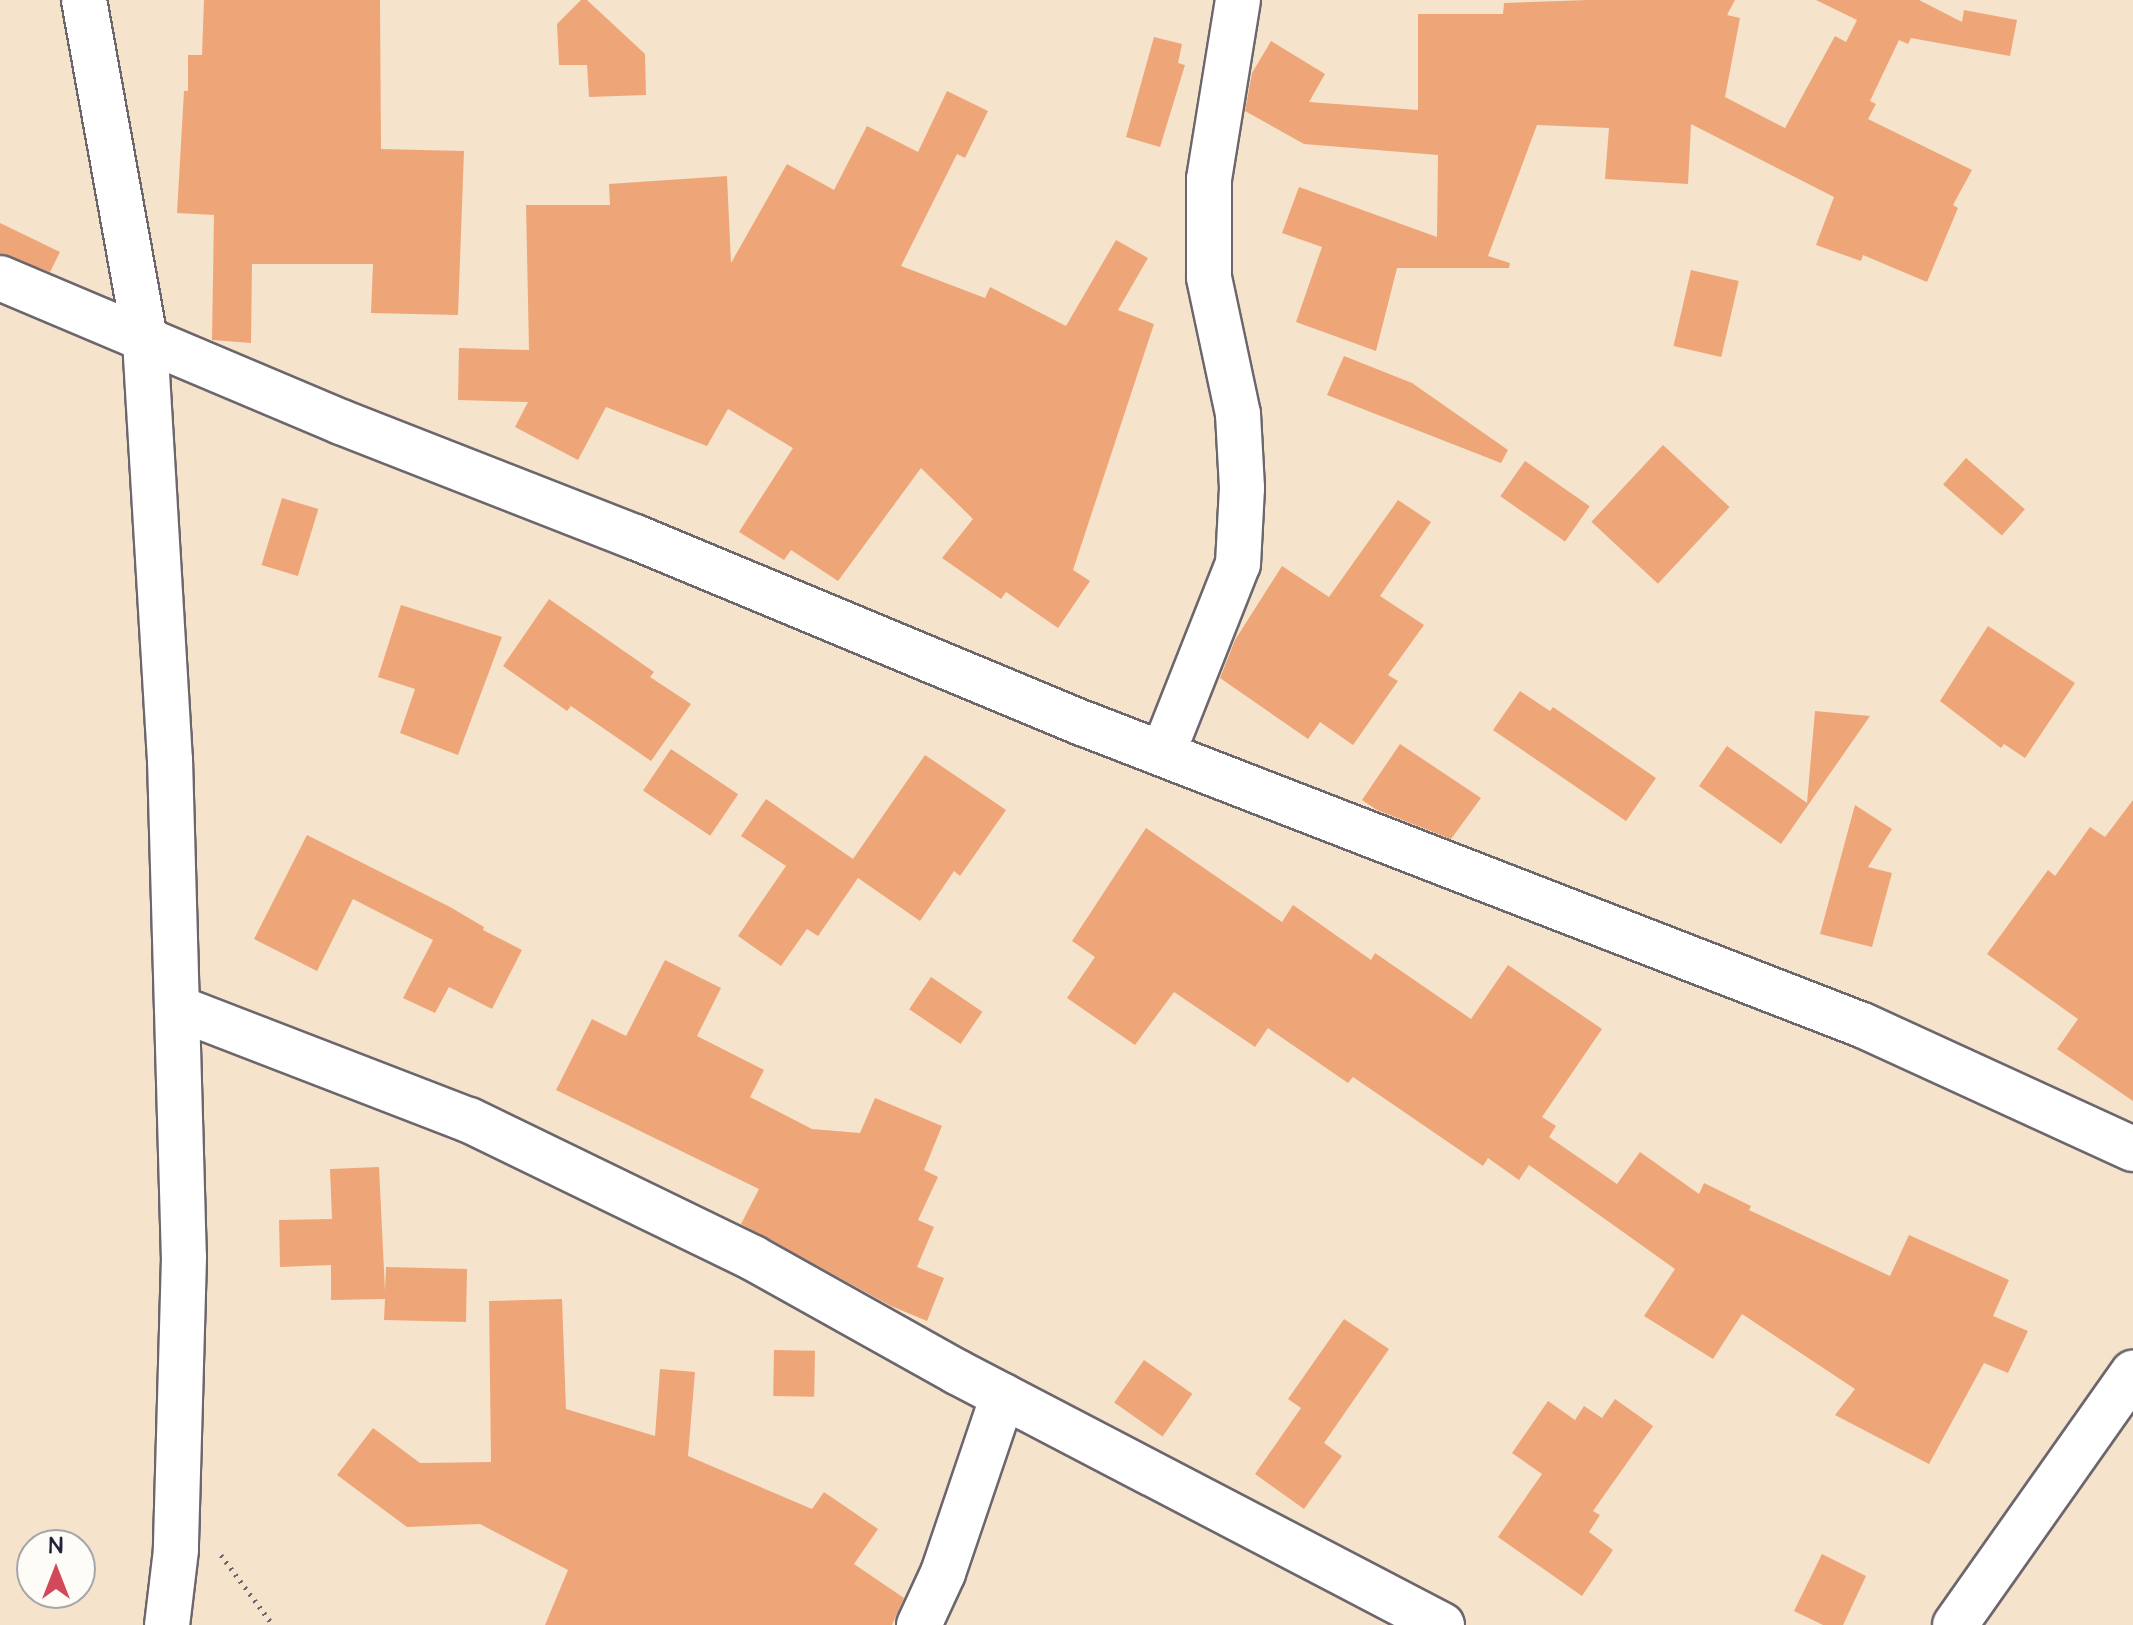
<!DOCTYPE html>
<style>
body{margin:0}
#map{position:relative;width:2133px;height:1625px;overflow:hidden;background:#f6e3cb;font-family:"Architects Daughter",sans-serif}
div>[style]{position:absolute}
.building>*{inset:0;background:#eea679;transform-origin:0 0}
.path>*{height:5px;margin-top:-2.5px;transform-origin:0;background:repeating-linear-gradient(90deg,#6c666d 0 2px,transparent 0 8px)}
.roads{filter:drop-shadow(2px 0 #6c666d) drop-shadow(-2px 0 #6c666d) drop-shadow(0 2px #6c666d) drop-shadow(0 -2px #6c666d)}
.minor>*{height:44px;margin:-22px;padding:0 22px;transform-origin:22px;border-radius:22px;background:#fff}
span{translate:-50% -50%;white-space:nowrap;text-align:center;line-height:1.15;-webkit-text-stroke:6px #fdfcf7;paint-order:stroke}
.north{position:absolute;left:16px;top:1529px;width:80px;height:80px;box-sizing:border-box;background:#fdfcf7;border:2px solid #a5a5ac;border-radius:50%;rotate:0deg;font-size:22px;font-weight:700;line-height:32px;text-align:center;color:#22223b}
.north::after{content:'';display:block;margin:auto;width:28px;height:36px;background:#d1495b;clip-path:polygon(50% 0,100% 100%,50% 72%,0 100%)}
</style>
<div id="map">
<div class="building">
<div style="clip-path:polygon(204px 0,380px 0,381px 149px,464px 151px,458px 315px,371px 313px,373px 264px,252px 264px,251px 343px,212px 340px,214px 215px,177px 213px,184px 91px,188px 91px,188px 55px,202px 55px)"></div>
<div style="clip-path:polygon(581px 0,587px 0,645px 54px,646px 95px,589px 97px,587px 65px,559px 65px,557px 24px)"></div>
<div style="clip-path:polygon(1588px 0,1735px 0,1727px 15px,1740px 18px,1725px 97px,1785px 128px,1835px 36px,1846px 42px,1857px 20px,1816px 0,1919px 0,1962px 22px,1964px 10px,2017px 20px,2010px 56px,1911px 38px,1908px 44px,1899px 40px,1870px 101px,1876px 104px,1868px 119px,1972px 170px,1953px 205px,1958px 208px,1927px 282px,1863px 255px,1861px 261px,1816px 245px,1834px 197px,1691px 124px,1688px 184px,1605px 179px,1609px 128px,1537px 125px,1488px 256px,1510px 263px,1509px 268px,1397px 268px,1376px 351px,1296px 322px,1322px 247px,1282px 233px,1299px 187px,1437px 237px,1438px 155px,1304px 144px,1245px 111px,1252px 73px,1271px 41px,1325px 74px,1309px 102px,1418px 110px,1418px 14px,1503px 14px,1504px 3px)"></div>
<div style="clip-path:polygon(1154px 37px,1182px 44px,1178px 63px,1185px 65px,1160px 147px,1126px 137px)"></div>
<div style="clip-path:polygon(947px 91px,988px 111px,965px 158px,957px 154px,901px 266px,985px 298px,990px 287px,1066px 326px,1116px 240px,1148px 258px,1118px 310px,1154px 324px,1073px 570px,1090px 581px,1058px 628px,1006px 592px,1001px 599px,942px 558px,973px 519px,921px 468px,838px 581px,791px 550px,784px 560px,739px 532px,793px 448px,728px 409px,707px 446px,606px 407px,578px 460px,515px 427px,528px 402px,458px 400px,459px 348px,529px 350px,526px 205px,610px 205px,609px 184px,727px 176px,731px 263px,787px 164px,834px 190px,867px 126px,918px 152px)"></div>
<div style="clip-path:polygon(0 223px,60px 252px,50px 272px,0 254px)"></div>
<div style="left:1691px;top:270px;width:49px;height:78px;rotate:13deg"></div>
<div style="clip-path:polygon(1344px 356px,1412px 383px,1508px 450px,1501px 463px,1327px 395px)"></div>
<div style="left:1663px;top:445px;width:91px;height:105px;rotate:43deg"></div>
<div style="left:1966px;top:458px;width:78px;height:35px;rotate:41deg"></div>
<div style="left:1525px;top:461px;width:79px;height:43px;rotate:35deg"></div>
<div style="left:282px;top:498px;width:38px;height:70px;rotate:17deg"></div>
<div style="clip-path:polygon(1398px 500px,1431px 522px,1380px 596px,1424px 625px,1388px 675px,1398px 681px,1353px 745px,1320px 722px,1308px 739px,1220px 678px,1235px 640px,1282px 566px,1329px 597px)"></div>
<div style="clip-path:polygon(549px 599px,654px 672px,650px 677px,691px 704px,651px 761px,571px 706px,567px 711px,503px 666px)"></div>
<div style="clip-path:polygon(401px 605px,502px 637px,458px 755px,400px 733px,415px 689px,378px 677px)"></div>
<div style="clip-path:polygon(1988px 626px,2075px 683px,2025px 758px,2004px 744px,2001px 748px,1940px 701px)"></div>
<div style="clip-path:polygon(1520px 691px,1550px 711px,1553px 707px,1656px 778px,1626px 821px,1493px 730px)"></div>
<div style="clip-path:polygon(1815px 711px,1870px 716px,1781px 844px,1699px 786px,1727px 746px,1807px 803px)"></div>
<div style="clip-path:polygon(1400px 744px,1481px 798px,1451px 839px,1377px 810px,1362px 800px)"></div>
<div style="left:671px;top:749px;width:81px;height:50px;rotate:34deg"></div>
<div style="clip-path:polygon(925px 755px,1006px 810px,960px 876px,954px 871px,920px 921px,858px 878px,818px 936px,807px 929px,781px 966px,738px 936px,786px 866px,741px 836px,766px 799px,853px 859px)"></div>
<div style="clip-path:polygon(2133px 800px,2133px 1101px,2057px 1049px,2078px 1019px,1987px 954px,2048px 870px,2055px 876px,2090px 827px,2105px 837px)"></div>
<div style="clip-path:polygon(1855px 805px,1892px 829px,1868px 867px,1892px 873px,1872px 947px,1820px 934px)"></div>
<div style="clip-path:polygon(1146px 828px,1282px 922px,1293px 905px,1371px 960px,1375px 953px,1471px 1019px,1508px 965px,1602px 1029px,1542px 1117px,1556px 1126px,1549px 1137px,1617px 1184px,1640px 1152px,1699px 1194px,1704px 1183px,1751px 1206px,1749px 1210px,1890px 1276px,1909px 1235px,2009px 1280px,1993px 1316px,2028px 1331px,2008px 1373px,1984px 1363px,1929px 1464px,1835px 1415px,1855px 1389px,1742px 1314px,1713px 1359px,1644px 1316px,1675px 1269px,1529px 1165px,1519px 1180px,1488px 1158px,1483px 1166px,1353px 1077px,1348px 1083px,1268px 1028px,1255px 1047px,1174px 992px,1135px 1045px,1067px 998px,1095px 957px,1072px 941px)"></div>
<div style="clip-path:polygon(307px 835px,450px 907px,484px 927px,483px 930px,522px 950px,492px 1009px,449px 987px,435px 1013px,403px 998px,433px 940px,353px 899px,317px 971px,254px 939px)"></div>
<div style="clip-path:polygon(665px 960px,721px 988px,697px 1036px,764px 1070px,750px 1097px,812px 1129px,860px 1133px,875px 1098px,942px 1126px,924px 1170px,938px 1177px,918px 1220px,934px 1227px,917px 1267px,944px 1278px,927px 1321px,891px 1306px,741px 1224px,759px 1189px,556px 1090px,592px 1019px,626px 1036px)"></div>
<div style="left:931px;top:977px;width:62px;height:39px;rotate:34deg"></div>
<div style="clip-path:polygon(379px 1167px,385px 1291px,386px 1267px,467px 1269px,466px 1322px,384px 1320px,385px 1299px,331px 1300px,331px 1265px,280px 1267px,279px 1220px,332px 1219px,330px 1169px)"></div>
<div style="clip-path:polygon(562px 1299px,566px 1409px,655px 1436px,660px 1369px,695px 1372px,688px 1456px,812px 1509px,824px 1492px,878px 1529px,854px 1564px,904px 1598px,892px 1625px,545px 1625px,568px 1570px,480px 1524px,407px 1527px,337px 1475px,373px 1428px,420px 1463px,491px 1462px,489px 1301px)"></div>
<div style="clip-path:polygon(1344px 1319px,1389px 1349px,1324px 1443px,1342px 1456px,1304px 1509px,1255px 1474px,1301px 1408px,1288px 1399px)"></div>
<div style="left:774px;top:1350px;width:41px;height:46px;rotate:1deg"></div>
<div style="left:1144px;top:1360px;width:59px;height:52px;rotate:35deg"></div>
<div style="clip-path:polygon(1615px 1399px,1653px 1426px,1593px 1511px,1600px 1515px,1589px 1532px,1613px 1550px,1582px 1596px,1498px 1537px,1542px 1474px,1512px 1453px,1548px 1401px,1575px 1420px,1584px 1406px,1602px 1418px)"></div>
<div style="clip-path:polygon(1822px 1554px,1866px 1576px,1843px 1625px,1823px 1625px,1794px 1611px)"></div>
</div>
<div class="path">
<div style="left:221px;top:1555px;width:87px;rotate:53.4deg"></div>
</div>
<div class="roads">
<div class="minor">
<div style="left:84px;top:0;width:345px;rotate:79.8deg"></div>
<div style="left:145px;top:340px;width:421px;rotate:86.6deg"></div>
<div style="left:170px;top:760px;width:497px;rotate:88.4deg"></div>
<div style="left:184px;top:1257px;width:293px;rotate:91.6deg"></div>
<div style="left:176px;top:1550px;width:76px;rotate:96.8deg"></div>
<div style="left:0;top:278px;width:370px;rotate:22.9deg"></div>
<div style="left:341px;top:422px;width:316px;rotate:21.4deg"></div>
<div style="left:635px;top:537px;width:487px;rotate:22.6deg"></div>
<div style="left:1085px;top:724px;width:833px;rotate:21.18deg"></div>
<div style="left:1862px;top:1025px;width:298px;rotate:24.6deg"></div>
<div style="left:1163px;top:753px;width:203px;rotate:-68.4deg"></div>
<div style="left:1238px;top:564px;width:76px;rotate:-87deg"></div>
<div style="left:1242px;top:488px;width:74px;rotate:-93.1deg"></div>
<div style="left:1238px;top:414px;width:140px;rotate:-102deg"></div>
<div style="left:1209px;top:277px;width:98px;rotate:-90deg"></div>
<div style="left:1209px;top:179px;width:181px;rotate:-80.8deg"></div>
<div style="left:178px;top:1008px;width:312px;rotate:21.1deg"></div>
<div style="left:469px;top:1120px;width:316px;rotate:25.9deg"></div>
<div style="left:753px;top:1258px;width:234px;rotate:29.2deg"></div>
<div style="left:957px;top:1372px;width:547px;rotate:27.55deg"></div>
<div style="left:919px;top:1625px;width:57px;rotate:-65.2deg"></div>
<div style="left:943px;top:1573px;width:187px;rotate:-71.3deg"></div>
<div style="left:1955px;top:1625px;width:309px;rotate:-54.8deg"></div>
</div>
</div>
<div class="north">N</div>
</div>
